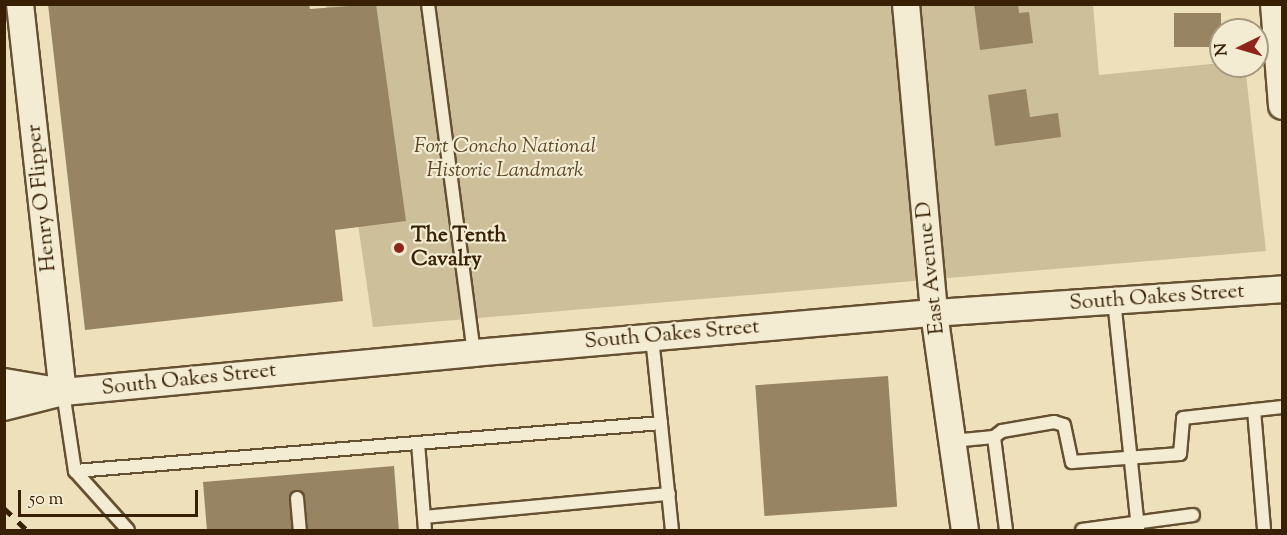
<!DOCTYPE html>
<style>
body{margin:0}
#map{position:relative;width:1287px;height:535px;overflow:hidden;background:#ede0ba;font-family:"Sorts Mill Goudy",serif}
div>[style]{position:absolute}
.green>*{inset:0;background:#cebf9b}
.building>*{inset:0;background:#968463;transform-origin:0 0}
.roads{filter:drop-shadow(2px 0 #655032) drop-shadow(-2px 0 #655032) drop-shadow(0 2px #655032) drop-shadow(0 -2px #655032)}
.service>*{height:12px;margin:-6px;padding:0 6px;transform-origin:6px;border-radius:6px;background:#f3ebd2}
.minor>*{height:26px;margin:-13px;padding:0 13px;transform-origin:13px;border-radius:13px;background:#f3ebd2}
.rail>*{height:4.5px;margin-top:-2.25px;transform-origin:0;background:repeating-linear-gradient(90deg,#382004 0 10px,transparent 0 20px)}
.dots>*{width:16px;height:16px;translate:-50% -50%;box-sizing:border-box;border:3px solid #f3ebd2;border-radius:50%}
span{translate:-50% -50%;white-space:nowrap;text-align:center;line-height:1.15;-webkit-text-stroke:4.5px #f3ebd2;paint-order:stroke}
.park-label{font-size:21px;color:#5e482a;font-style:italic}
.street-label{font-size:21px;color:#382004}
.poi-label{font-size:21px;color:#382004;font-weight:700}
.left{translate:0 -50%;text-align:left}
.frame{position:absolute;inset:0;border:6px solid #382004;pointer-events:none}
.north{position:absolute;left:1209px;top:18px;width:60px;height:60px;box-sizing:border-box;background:#f3ebd2;border:2px solid #a89a80;border-radius:50%;rotate:265deg;font-size:16px;font-weight:700;line-height:24px;text-align:center;color:#382004}
.north::after{content:'';display:block;margin:auto;width:21px;height:27px;background:#8f2418;clip-path:polygon(50% 0,100% 100%,50% 72%,0 100%)}
.scale{position:absolute;left:18px;top:490px;width:180px;height:27px;box-sizing:border-box;border:3px solid #382004;border-top:0;padding-left:8px;font-size:18px;line-height:21px;white-space:nowrap;color:#382004;-webkit-text-stroke:4px #f3ebd2;paint-order:stroke}
</style>
<div id="map">
<div class="green">
<div style="clip-path:polygon(326px 5px,1093px 5px,1099px 75px,1221px 63px,1245px 66px,1266px 251px,373px 327px)"></div>
</div>
<div class="building">
<div style="clip-path:polygon(48px 4px,309px 4px,310px 9px,376px 4px,406px 221px,335px 230px,343px 301px,85px 330px)"></div>
<div style="clip-path:polygon(974px 4px,1018px 4px,1019px 13px,1029px 12px,1033px 43px,980px 50px)"></div>
<div style="left:1221px;top:13px;width:34px;height:47px;rotate:90deg"></div>
<div style="clip-path:polygon(1026px 89px,1030px 117px,1058px 113px,1061px 137px,995px 146px,988px 95px)"></div>
<div style="left:888px;top:376px;width:131px;height:133px;rotate:86deg"></div>
<div style="clip-path:polygon(394px 466px,399px 531px,308px 531px,305px 497px,297px 490px,289px 498px,292px 531px,207px 531px,203px 482px)"></div>
</div>
<div class="roads">
<div class="service">
<div style="left:428px;top:4px;width:352px;rotate:82.5deg"></div>
<div style="left:1114px;top:300px;width:231px;rotate:84deg"></div>
<div style="left:652px;top:337px;width:194px;rotate:84.1deg"></div>
<div style="left:63px;top:392px;width:80px;rotate:81.4deg"></div>
<div style="left:75px;top:471px;width:79px;rotate:48.1deg"></div>
<div style="left:1254px;top:410px;width:120px;rotate:85.2deg"></div>
<div style="left:952px;top:441px;width:42px;rotate:-5.4deg"></div>
<div style="left:418px;top:443px;width:87px;rotate:85.4deg"></div>
<div style="left:75px;top:471px;width:588px;rotate:-4.68deg"></div>
<div style="left:297px;top:498px;width:32px;rotate:85deg"></div>
<div style="left:424px;top:517px;width:246px;rotate:-5.4deg"></div>
<div style="left:1006px;top:530px;width:94px;rotate:-97.4deg"></div>
<div style="left:994px;top:437px;width:10px;rotate:-37deg"></div>
<div style="left:1002px;top:431px;width:53px;rotate:-9.8deg"></div>
<div style="left:1054px;top:422px;width:10px;rotate:17deg"></div>
<div style="left:1064px;top:425px;width:38px;rotate:78deg"></div>
<div style="left:1072px;top:462px;width:108px;rotate:-4.2deg"></div>
<div style="left:1180px;top:454px;width:36px;rotate:-85deg"></div>
<div style="left:1183px;top:418px;width:100px;rotate:-6.3deg"></div>
<div style="left:1082px;top:530px;width:112px;rotate:-7.7deg"></div>
</div>
<div class="minor">
<div style="left:20px;top:4px;width:390px;rotate:83.7deg"></div>
<div style="left:906px;top:4px;width:310px;rotate:84.8deg"></div>
<div style="left:934px;top:313px;width:219px;rotate:81.9deg"></div>
<div style="left:1274px;top:4px;width:102px;rotate:85.5deg"></div>
<div style="left:4px;top:382px;width:54px;rotate:9.6deg"></div>
<div style="left:4px;top:407px;width:61px;rotate:-14.3deg"></div>
<div style="left:63px;top:392px;width:413px;rotate:-5.4deg"></div>
<div style="left:474px;top:353px;width:462px;rotate:-5deg"></div>
<div style="left:934px;top:313px;width:349px;rotate:-3.9deg"></div>
</div>
</div>
<div class="rail">
<div style="left:4px;top:508px;width:32px;rotate:44deg"></div>
</div>
<div class="dots">
<div style="left:399px;top:248px;background:#8f2418"></div>
</div>
<div class="park-label">
<span style="left:505px;top:159px">Fort Concho National<br>Historic Landmark</span>
</div>
<div class="street-label">
<span style="left:42px;top:198px;rotate:-96deg">Henry O Flipper</span>
<span style="left:931px;top:268px;rotate:-96deg">East Avenue D</span>
<span style="left:1157px;top:298px;rotate:-4deg">South Oakes Street</span>
<span style="left:672px;top:335px;rotate:-5deg">South Oakes Street</span>
<span style="left:189px;top:380px;rotate:-6deg">South Oakes Street</span>
</div>
<div class="poi-label">
<span class="left" style="left:411px;top:248px">The Tenth<br>Cavalry</span>
</div>
<div class="frame"></div>
<div class="north">N</div>
<div class="scale">50 m</div>
</div>
